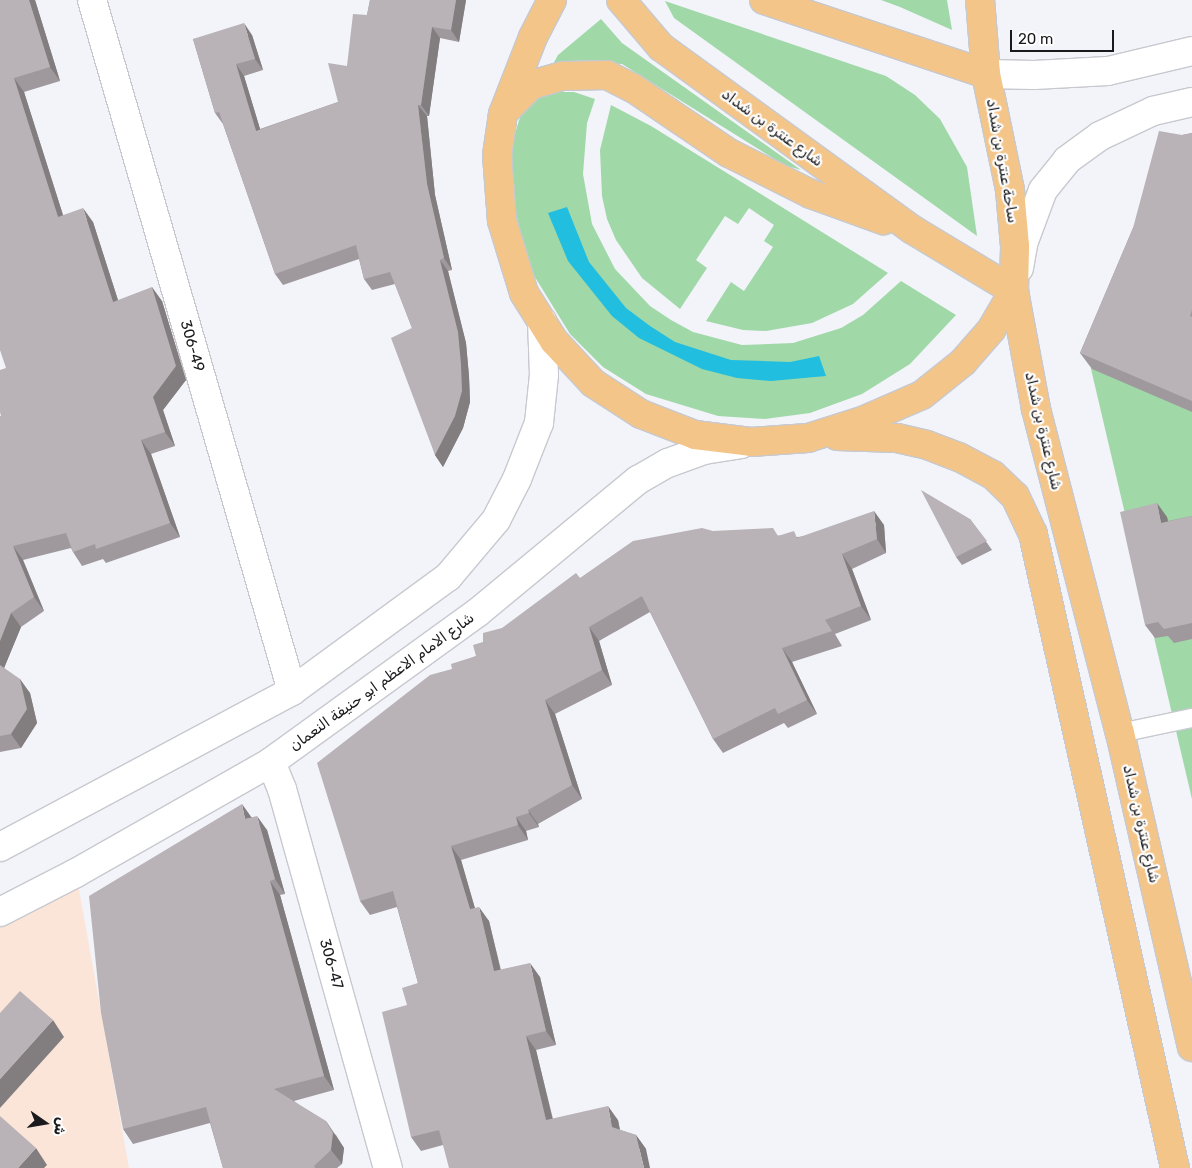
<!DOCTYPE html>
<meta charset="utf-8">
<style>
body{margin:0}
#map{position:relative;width:1192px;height:1168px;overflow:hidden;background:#f2f4fa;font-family:Rubik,"Noto Sans Arabic",sans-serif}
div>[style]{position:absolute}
.education>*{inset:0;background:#fbe5d8}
.green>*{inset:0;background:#a0d8a8}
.water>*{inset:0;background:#22bedf}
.roads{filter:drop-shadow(1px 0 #c7c9cf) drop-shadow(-1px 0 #c7c9cf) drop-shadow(0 1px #c7c9cf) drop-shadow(0 -1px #c7c9cf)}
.lane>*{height:18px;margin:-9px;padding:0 9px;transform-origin:9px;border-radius:9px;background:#fff}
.street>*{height:28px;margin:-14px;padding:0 14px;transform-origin:14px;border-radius:14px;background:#fff}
.secondary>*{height:28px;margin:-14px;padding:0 14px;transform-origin:14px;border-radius:14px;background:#fff}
.primary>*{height:28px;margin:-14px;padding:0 14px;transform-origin:14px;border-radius:14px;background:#f4c589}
.wall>*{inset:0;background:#9f999d}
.shaded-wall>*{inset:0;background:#827d7f}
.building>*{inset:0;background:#b9b2b6}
span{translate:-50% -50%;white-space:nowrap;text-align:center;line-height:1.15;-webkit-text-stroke:4.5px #fff;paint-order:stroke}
.street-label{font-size:15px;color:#1a1a1d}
.north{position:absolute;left:20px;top:1098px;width:50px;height:50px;-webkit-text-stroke:4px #fff;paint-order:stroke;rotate:103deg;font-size:14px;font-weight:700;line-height:20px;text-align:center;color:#1a1a1d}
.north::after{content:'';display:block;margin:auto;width:18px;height:22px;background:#1a1a1d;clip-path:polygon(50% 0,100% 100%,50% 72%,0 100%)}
.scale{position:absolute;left:1010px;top:30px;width:104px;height:22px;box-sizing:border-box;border:2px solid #1a1a1d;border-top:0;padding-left:6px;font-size:15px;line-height:18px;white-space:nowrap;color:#1a1a1d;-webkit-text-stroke:4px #fff;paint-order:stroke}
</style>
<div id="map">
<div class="education">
<div style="clip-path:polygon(76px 873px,129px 1168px,0 1168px,0 912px)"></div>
</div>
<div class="green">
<div style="clip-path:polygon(881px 0,947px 0,952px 30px,900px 7px)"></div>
<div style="clip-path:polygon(665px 1px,886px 76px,915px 95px,940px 119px,967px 167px,977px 236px,674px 18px)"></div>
<div style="clip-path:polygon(601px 19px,622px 43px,801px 170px,784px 165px,622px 64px,566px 61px,552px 66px,558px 55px)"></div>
<div style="clip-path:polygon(543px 92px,574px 92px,595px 99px,587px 123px,583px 174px,592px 224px,615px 269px,650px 306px,671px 320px,693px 332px,742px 345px,793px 343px,841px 328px,863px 315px,901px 281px,956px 315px,910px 364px,862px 394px,810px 413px,765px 419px,718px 416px,646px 394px,603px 367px,570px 334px,530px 269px,511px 194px,512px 144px,523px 107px)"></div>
<div style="clip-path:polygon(611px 105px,651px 126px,888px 273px,853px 304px,812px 323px,766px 331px,743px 330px,706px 321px,731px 282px,744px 291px,773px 247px,764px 241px,774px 225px,749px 208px,738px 224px,725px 216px,696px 260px,707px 268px,680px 309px,642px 278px,616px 240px,607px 219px,602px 196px,600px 150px)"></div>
<div style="clip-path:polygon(1192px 142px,1192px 799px,1091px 369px)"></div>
</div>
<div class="water">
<div style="clip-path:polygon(567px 207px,589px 262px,626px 308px,650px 326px,675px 342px,731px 360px,790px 362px,819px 356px,826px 376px,771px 381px,737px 378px,702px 369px,639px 338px,612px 316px,568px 261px,548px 213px)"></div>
</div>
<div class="roads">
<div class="lane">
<div style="left:1120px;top:733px;width:74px;rotate:-11.8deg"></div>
</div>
<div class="street">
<div style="left:92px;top:0;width:719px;rotate:73.86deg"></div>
<div style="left:271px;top:762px;width:29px;rotate:68deg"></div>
<div style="left:282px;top:789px;width:394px;rotate:74.4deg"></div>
</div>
<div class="secondary">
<div style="left:986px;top:74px;width:48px;rotate:1.2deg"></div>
<div style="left:1034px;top:75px;width:74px;rotate:-3.1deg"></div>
<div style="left:1108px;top:71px;width:86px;rotate:-13.4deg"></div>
<div style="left:1019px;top:268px;width:27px;rotate:-80deg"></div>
<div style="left:1024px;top:241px;width:54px;rotate:-69.6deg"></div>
<div style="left:1043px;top:190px;width:38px;rotate:-51deg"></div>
<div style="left:1067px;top:160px;width:41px;rotate:-36deg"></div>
<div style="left:1100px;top:136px;width:59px;rotate:-25.3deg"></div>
<div style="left:1153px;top:111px;width:40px;rotate:-13deg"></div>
<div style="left:0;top:847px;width:331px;rotate:-28.1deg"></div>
<div style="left:292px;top:691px;width:193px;rotate:-36.2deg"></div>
<div style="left:448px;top:577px;width:75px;rotate:-49.9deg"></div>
<div style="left:496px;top:520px;width:46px;rotate:-62.9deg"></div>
<div style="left:517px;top:479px;width:60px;rotate:-68.6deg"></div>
<div style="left:539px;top:423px;width:48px;rotate:-84.1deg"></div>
<div style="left:544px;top:375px;width:54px;rotate:-92.1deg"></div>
<div style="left:0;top:912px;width:85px;rotate:-27.2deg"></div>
<div style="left:76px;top:873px;width:224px;rotate:-29.6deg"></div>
<div style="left:271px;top:762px;width:254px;rotate:-35.9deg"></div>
<div style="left:477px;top:613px;width:209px;rotate:-39.6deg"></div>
<div style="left:638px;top:480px;width:34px;rotate:-30deg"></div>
<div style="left:668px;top:463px;width:38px;rotate:-20deg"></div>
<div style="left:704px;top:450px;width:37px;rotate:-9deg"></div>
</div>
<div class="primary">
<div style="left:552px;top:0;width:42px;rotate:117.2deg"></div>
<div style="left:533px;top:37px;width:83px;rotate:111.3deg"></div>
<div style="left:503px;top:114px;width:41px;rotate:98.3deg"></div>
<div style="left:497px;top:155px;width:66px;rotate:85.7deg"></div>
<div style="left:502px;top:221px;width:75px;rotate:73deg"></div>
<div style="left:524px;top:293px;width:57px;rotate:58deg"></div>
<div style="left:554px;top:341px;width:57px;rotate:47.1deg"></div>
<div style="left:593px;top:383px;width:57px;rotate:32.9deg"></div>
<div style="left:641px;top:414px;width:58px;rotate:21.3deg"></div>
<div style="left:695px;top:435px;width:56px;rotate:7.1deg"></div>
<div style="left:751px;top:442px;width:57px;rotate:-4deg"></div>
<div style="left:808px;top:438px;width:57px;rotate:-17.5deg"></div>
<div style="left:862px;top:421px;width:65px;rotate:-23.4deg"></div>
<div style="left:922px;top:395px;width:53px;rotate:-38.8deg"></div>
<div style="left:963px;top:362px;width:43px;rotate:-48.8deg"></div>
<div style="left:991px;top:330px;width:45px;rotate:-59.5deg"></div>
<div style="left:1014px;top:291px;width:45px;rotate:-88.7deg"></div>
<div style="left:1015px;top:246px;width:56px;rotate:-95.1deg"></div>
<div style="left:1010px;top:190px;width:118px;rotate:-101.7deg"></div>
<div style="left:986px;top:74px;width:74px;rotate:-94.6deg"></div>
<div style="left:621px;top:0;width:62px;rotate:49.6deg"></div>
<div style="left:661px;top:47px;width:311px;rotate:36deg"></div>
<div style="left:913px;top:230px;width:118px;rotate:31.1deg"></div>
<div style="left:1014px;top:291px;width:120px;rotate:79.4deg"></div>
<div style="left:1036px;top:409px;width:335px;rotate:75.5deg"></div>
<div style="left:1120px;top:733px;width:322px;rotate:77.1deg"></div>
<div style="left:764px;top:0;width:234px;rotate:18.4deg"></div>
<div style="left:509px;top:107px;width:31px;rotate:-45deg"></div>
<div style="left:531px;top:85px;width:33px;rotate:-16deg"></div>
<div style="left:563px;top:76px;width:44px;rotate:-1.3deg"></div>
<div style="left:607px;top:75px;width:29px;rotate:27deg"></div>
<div style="left:633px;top:88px;width:116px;rotate:34.1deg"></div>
<div style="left:729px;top:153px;width:92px;rotate:26.6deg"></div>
<div style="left:811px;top:194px;width:77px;rotate:19.9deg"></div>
<div style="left:837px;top:436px;width:60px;rotate:1.9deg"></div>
<div style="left:897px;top:438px;width:31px;rotate:13deg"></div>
<div style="left:927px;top:445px;width:34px;rotate:21deg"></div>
<div style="left:959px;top:457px;width:38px;rotate:28deg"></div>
<div style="left:993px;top:475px;width:30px;rotate:44deg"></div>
<div style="left:1015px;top:496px;width:42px;rotate:64.7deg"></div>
<div style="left:1033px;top:534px;width:650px;rotate:77.38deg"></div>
</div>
</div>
<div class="wall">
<div style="clip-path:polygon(0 0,35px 0,60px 81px,24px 92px,63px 215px,93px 222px,118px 300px,162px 301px,186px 380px,163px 410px,175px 446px,151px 454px,180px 537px,106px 563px,103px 559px,82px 566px,73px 552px,71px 548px,23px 560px,44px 611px,21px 627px,4px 668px,30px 693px,37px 723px,21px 748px,0 752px,0 416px,1px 416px,6px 368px)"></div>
<div style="clip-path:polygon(370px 0,466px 0,459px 42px,440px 38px,429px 116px,427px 116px,435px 195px,452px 270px,448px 271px,466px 343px,469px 376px,470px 402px,463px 428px,443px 467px,435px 455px,412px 328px,395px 284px,372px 290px,364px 279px,359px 259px,283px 285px,275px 274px,223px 124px,215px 113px,193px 39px,252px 35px,263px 70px,244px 76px,260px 129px,338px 102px,347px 66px,367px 15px)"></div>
<div style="clip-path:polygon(1192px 133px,1192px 412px,1092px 369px,1080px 353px,1133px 228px,1182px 135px)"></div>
<div style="clip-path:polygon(1192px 516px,1192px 639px,1174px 643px,1168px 636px,1155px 638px,1145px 625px,1167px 517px,1168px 521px)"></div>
<div style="clip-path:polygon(970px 519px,992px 550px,962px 565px,956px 557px)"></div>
<div style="clip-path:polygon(884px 525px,886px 553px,852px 569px,871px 620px,835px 634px,842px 646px,792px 662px,817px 714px,788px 728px,784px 723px,723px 753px,713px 739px,650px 612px,599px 641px,612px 685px,555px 714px,582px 799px,538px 824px,539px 827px,526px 831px,528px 840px,461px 860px,475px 908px,489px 921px,501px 970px,540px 977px,556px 1045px,536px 1050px,553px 1119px,618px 1120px,620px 1130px,636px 1135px,646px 1149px,443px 1145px,421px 1151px,411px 1137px,407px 1005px,418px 983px,397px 907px,370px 915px,360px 901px,452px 669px,476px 656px,483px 642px,580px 578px,713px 531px,798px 537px)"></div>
<div style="clip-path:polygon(251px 817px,267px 830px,285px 894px,280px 895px,334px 1090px,294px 1101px,336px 1135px,344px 1148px,342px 1164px,337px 1168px,223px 1168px,210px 1123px,133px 1144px,123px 1129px)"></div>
</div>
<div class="shaded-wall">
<div style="clip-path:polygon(29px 0,35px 0,60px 81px,50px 67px)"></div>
<div style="clip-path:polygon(456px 0,466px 0,459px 42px,451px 30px)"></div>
<div style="clip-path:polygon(244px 23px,252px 35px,263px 70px,255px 59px)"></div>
<div style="clip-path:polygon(432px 27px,440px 38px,429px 116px,421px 105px)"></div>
<div style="clip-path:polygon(236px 64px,244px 76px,264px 142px,256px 131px)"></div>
<div style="clip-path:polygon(14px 78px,24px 92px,68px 231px,58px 217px)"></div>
<div style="clip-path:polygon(418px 105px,427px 116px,435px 195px,452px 270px,444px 258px,427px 184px)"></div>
<div style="clip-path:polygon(83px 208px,93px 222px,123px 316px,113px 302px)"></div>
<div style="clip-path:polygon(440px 260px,448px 271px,466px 343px,469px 376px,470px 402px,463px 428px,443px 467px,435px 455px)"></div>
<div style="clip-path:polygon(152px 287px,162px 301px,186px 380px,163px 410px,175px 446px,165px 432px,153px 397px)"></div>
<div style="clip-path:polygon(141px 440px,151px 454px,180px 537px,170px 523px)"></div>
<div style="clip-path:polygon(1157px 503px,1167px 517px,1171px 536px,1161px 523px)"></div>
<div style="clip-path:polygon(874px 511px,884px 525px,886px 553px,877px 539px)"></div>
<div style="clip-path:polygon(13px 546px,23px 560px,44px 611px,34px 597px)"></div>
<div style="clip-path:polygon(842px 554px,852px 569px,871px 620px,861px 606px)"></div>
<div style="clip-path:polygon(11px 613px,21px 627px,2px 673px,0 670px,0 641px)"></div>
<div style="clip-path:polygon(589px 627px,599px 641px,612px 685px,602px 670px)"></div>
<div style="clip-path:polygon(782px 648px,792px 662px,817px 714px,807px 700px)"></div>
<div style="clip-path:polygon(20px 679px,30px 693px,37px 723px,21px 748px,11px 734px)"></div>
<div style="clip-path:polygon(545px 700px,555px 714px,582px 799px,572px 785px)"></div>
<div style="clip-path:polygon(242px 804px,252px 818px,245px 819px)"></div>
<div style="clip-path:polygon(528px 810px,538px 824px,539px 827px,529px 813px)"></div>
<div style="clip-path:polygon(257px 816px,267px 830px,285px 894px,275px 879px)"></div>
<div style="clip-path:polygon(516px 817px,526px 831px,528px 840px,518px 825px)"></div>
<div style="clip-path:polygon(451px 846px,461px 860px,479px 923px,470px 909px)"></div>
<div style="clip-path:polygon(270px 881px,280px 895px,334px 1090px,324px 1076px)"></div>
<div style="clip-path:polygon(479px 907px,489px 921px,504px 985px,494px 971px)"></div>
<div style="clip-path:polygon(530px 963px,540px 977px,556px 1045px,546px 1031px)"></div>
<div style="clip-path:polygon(53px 1020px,64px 1037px,0 1108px,0 1079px)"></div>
<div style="clip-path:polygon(526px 1036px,536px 1050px,556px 1134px,546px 1120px)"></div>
<div style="clip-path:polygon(608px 1106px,618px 1120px,622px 1141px,612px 1127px)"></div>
<div style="clip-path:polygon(326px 1121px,344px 1148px,342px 1164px,331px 1150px)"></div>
<div style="clip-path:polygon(636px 1135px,646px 1149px,650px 1168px,644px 1168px)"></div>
<div style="clip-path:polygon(36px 1148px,47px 1165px,44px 1168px,18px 1168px)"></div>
</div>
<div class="building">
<div style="clip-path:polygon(0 0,29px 0,50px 67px,14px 78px,58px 217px,83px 208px,113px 302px,152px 287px,176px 366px,153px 397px,165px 432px,141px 440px,170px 523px,96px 549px,95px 544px,73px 552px,66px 533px,13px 546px,34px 597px,11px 613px,0 641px,0 416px,1px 416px,0 412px,0 370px,6px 368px,0 350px)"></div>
<div style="clip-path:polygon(370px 0,456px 0,451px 30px,432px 27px,421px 105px,418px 105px,427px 184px,444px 258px,440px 260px,458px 332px,461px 364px,462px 391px,455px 416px,435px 455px,391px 338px,412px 328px,390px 272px,364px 279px,356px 245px,275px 274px,219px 112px,215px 113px,193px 39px,244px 23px,255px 59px,236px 64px,256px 131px,338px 102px,328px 63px,347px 66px,353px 14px,367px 15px)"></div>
<div style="clip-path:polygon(1159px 131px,1182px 135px,1192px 133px,1192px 310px,1190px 316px,1192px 317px,1192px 401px,1080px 353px,1133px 228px)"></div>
<div style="clip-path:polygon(921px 490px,970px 519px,987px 541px,956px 557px)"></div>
<div style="clip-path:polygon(1157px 503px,1161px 523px,1192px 516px,1192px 623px,1164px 629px,1158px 622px,1145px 625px,1120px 512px)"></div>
<div style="clip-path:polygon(874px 511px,877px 539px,842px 554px,861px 606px,825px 620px,832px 631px,782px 648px,807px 700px,778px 714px,775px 708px,713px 739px,642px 596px,589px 627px,602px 670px,545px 700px,572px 785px,528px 810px,529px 813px,516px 817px,518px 825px,451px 846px,470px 909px,479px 907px,494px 971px,530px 963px,546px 1031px,526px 1036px,546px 1120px,608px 1106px,612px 1127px,636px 1135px,644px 1168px,449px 1168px,439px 1130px,411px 1137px,382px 1012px,407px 1005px,402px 988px,418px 983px,393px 891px,360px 901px,317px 763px,430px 675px,452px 669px,451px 664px,476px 656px,473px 645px,483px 642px,483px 633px,502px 628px,576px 573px,580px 578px,633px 541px,702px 528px,713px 531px,773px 528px,778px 536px,794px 531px,797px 538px)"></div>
<div style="clip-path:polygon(0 665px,20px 679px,27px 709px,11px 734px,0 736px)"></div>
<div style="clip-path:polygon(242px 804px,245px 819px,257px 816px,275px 879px,270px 881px,324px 1076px,274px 1089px,326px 1121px,333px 1133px,331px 1150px,314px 1166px,315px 1168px,223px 1168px,206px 1107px,123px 1129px,101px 1013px,89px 896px)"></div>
<div style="clip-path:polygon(20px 991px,53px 1020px,0 1079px,0 1013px)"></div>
<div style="clip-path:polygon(0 1116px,36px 1148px,18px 1168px,0 1168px)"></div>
</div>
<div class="street-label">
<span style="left:772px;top:128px;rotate:36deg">شارع عنترة بن شداد</span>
<span style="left:1002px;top:161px;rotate:80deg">ساحة عنترة بن شداد</span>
<span style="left:192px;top:346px;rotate:74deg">306-49</span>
<span style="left:1043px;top:431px;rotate:77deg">شارع عنترة بن شداد</span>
<span style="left:382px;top:682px;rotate:-36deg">شارع الامام الاعظم ابو حنيفة النعمان</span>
<span style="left:1141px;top:824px;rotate:77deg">شارع عنترة بن شداد</span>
<span style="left:331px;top:964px;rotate:74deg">306-47</span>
</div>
<div class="north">ش</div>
<div class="scale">20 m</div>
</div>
